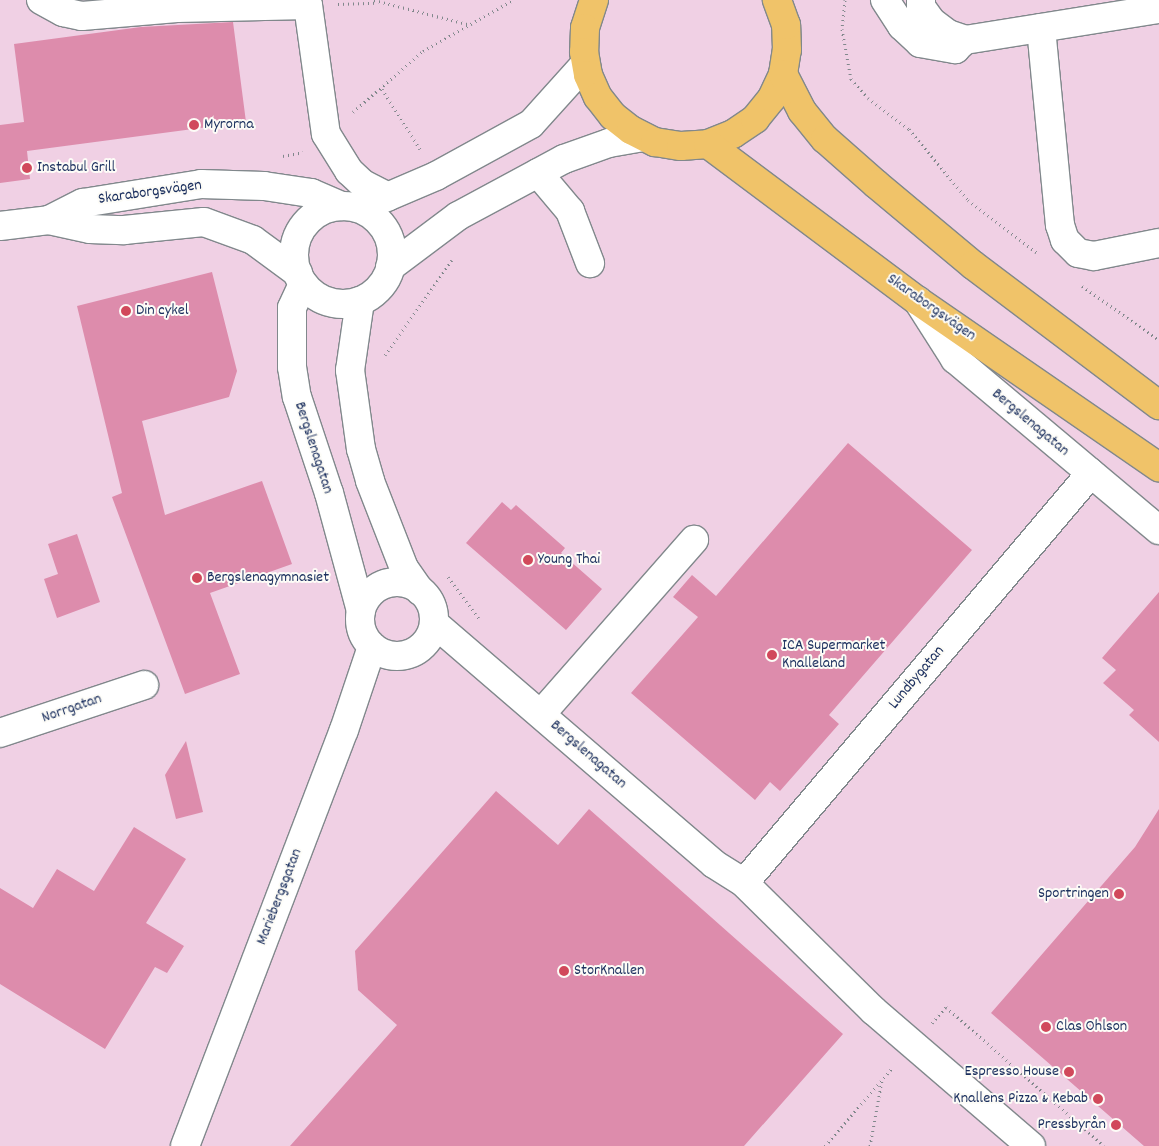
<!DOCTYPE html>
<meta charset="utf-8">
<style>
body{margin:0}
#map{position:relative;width:1159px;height:1146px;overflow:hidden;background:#e7e0ba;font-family:Dekko,sans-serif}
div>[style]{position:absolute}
.built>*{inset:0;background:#f0d0e4;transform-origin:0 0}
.building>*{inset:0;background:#dd8cac}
.path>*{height:3px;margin-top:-1.5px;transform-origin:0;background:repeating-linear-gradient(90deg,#81888c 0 1px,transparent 0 5px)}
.roads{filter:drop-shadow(1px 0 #81888c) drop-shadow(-1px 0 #81888c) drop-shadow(0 1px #81888c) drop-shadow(0 -1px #81888c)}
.minor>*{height:28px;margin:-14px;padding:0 14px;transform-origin:14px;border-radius:14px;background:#fff}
.minor>.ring{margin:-14px;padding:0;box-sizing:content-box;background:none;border:28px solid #fff;border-radius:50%}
.major>*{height:28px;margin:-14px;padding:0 14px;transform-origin:14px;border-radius:14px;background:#f0c369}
.dots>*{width:14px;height:14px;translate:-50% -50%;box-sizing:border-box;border:2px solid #fdfcf7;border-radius:50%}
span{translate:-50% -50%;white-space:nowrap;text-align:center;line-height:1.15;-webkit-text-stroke:4px #fdfcf7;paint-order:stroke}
.poi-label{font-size:16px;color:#1b2f5e}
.left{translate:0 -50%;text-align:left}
.right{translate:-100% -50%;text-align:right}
.street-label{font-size:16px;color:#1b2f5e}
</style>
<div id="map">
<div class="built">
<div style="left:0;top:0;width:1159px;height:1146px"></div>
</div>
<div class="building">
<div style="clip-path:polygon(233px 22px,246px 122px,27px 151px,30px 179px,0 183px,0 125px,24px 122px,14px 44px,141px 27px)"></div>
<div style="clip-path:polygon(212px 272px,237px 371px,229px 397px,142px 421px,165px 515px,262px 481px,292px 564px,210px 593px,240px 674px,185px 694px,112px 497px,122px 493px,77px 306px)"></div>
<div style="clip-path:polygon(848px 443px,972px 550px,829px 715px,839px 724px,780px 791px,770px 782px,755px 800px,631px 693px,698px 617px,673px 597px,692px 575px,716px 596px)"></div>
<div style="clip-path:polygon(502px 502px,511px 510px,516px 505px,565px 548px,561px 553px,602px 589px,566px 630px,466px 543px)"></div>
<div style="clip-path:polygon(77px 534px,100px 602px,57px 618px,44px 579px,58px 574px,48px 544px)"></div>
<div style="clip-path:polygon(1159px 592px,1159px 742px,1129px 715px,1134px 710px,1103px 683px,1116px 670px,1102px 658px)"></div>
<div style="clip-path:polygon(186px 741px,203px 812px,176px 819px,165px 775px)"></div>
<div style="clip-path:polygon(496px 791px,558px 845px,589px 809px,843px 1034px,744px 1146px,290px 1146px,397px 1025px,358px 990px,355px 951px)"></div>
<div style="clip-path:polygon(1159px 809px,1159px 1146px,1144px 1146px,991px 1013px,1135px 847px)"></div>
<div style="clip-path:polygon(134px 827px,186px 859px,146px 923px,184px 946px,167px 973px,155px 967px,105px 1049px,0 984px,0 888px,33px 908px,57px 869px,94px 891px)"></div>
</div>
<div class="path">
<div style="left:374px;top:0;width:100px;rotate:14.5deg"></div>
<div style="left:845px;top:0;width:29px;rotate:96deg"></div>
<div style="left:842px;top:29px;width:51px;rotate:79.8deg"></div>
<div style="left:851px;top:79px;width:25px;rotate:48deg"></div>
<div style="left:868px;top:98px;width:51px;rotate:37.1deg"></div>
<div style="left:909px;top:129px;width:92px;rotate:50.3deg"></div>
<div style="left:968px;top:200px;width:86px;rotate:37.4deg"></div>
<div style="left:338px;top:4px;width:38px;rotate:-2deg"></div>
<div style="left:382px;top:89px;width:71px;rotate:57.7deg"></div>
<div style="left:353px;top:112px;width:93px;rotate:-41.1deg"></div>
<div style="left:423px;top:51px;width:103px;rotate:-29.5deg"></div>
<div style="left:283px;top:156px;width:20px;rotate:-11deg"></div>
<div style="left:1082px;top:286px;width:94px;rotate:35deg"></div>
<div style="left:385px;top:355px;width:116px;rotate:-54.8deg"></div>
<div style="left:448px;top:577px;width:54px;rotate:53.3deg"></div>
<div style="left:932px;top:1023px;width:21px;rotate:-49deg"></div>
<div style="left:946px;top:1007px;width:210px;rotate:41.3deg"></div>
<div style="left:825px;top:1146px;width:104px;rotate:-49.3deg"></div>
<div style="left:870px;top:1146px;width:67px;rotate:-79.7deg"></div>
</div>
<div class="roads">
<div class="minor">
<div style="left:41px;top:0;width:25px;rotate:29deg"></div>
<div style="left:63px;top:12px;width:19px;rotate:12deg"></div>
<div style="left:82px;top:16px;width:95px;rotate:-4.8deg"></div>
<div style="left:177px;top:8px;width:131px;rotate:-1.3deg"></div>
<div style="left:308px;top:5px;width:130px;rotate:82.1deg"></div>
<div style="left:326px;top:134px;width:44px;rotate:58.1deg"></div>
<div style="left:349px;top:171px;width:19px;rotate:43deg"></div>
<div style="left:363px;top:184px;width:28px;rotate:27deg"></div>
<div style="left:885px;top:0;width:31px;rotate:57deg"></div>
<div style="left:902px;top:26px;width:25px;rotate:43deg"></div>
<div style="left:920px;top:43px;width:36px;rotate:10deg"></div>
<div style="left:955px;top:49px;width:12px;rotate:-42deg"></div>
<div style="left:921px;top:0;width:7px;rotate:90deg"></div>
<div style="left:921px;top:7px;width:19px;rotate:54deg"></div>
<div style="left:932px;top:22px;width:20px;rotate:37deg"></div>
<div style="left:948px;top:34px;width:18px;rotate:19deg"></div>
<div style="left:965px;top:40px;width:196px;rotate:-9.1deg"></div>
<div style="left:1041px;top:28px;width:198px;rotate:84.5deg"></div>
<div style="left:1060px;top:225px;width:16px;rotate:72deg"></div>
<div style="left:1065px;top:240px;width:18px;rotate:45deg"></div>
<div style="left:1078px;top:253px;width:16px;rotate:11deg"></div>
<div style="left:1094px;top:256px;width:66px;rotate:-11.3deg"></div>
<div style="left:538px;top:173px;width:50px;rotate:49.9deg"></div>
<div style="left:570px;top:211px;width:56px;rotate:69deg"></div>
<div style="left:373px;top:203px;width:69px;rotate:-23.2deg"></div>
<div style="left:436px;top:176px;width:108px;rotate:-28.7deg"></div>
<div style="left:531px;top:124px;width:81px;rotate:-48deg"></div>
<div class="ring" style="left:294px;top:206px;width:70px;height:70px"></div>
<div style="left:49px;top:220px;width:38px;rotate:-27deg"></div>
<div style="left:83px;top:203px;width:120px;rotate:-9.1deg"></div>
<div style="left:201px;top:184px;width:63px;rotate:1.8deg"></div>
<div style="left:264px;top:186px;width:48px;rotate:8.5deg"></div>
<div style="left:311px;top:193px;width:34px;rotate:23deg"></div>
<div style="left:0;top:226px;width:49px;rotate:-7deg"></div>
<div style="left:49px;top:220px;width:42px;rotate:12.4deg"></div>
<div style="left:90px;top:229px;width:34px;rotate:2deg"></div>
<div style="left:124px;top:230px;width:80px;rotate:-5.7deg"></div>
<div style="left:204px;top:222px;width:52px;rotate:20.2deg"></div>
<div style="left:253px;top:240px;width:56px;rotate:36.3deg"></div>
<div style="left:390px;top:267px;width:85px;rotate:-36.9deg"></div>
<div style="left:458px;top:216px;width:120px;rotate:-28.3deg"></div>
<div style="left:564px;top:159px;width:48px;rotate:-19.6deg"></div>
<div style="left:609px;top:143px;width:35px;rotate:-10deg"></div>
<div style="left:303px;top:284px;width:26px;rotate:115deg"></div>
<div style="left:292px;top:308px;width:59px;rotate:90deg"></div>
<div style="left:292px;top:367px;width:30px;rotate:81deg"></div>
<div style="left:297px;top:397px;width:101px;rotate:71.6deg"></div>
<div style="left:329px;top:493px;width:122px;rotate:74.8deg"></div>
<div style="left:360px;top:301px;width:70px;rotate:98.2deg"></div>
<div style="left:350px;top:370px;width:80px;rotate:82.1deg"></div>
<div style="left:361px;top:449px;width:33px;rotate:74deg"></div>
<div style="left:370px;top:481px;width:93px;rotate:68.7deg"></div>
<div style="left:404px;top:568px;width:28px;rotate:55deg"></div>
<div style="left:918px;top:301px;width:69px;rotate:57.5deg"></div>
<div style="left:955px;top:359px;width:266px;rotate:40deg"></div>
<div class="ring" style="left:360px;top:582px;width:46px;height:46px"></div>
<div style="left:434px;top:623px;width:369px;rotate:40.7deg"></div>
<div style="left:714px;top:864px;width:36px;rotate:32deg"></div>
<div style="left:744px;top:883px;width:182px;rotate:44.6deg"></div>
<div style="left:874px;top:1011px;width:207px;rotate:40.7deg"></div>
<div style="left:541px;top:714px;width:232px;rotate:-48.7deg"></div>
<div style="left:0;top:733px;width:152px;rotate:-18.4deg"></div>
<div style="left:744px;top:883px;width:537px;rotate:-49.76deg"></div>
<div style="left:185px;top:1146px;width:445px;rotate:-69.1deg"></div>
<div style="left:344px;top:730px;width:88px;rotate:-71.4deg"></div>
</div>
<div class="major">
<div style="left:594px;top:0;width:29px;rotate:108deg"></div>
<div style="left:585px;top:28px;width:24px;rotate:92deg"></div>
<div style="left:584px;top:52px;width:23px;rotate:80deg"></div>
<div style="left:588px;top:75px;width:24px;rotate:66deg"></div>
<div style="left:598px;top:97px;width:24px;rotate:52deg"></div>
<div style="left:613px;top:116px;width:23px;rotate:38deg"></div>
<div style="left:631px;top:130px;width:27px;rotate:27deg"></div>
<div style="left:655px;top:142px;width:26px;rotate:9deg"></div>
<div style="left:681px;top:146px;width:27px;rotate:-4deg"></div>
<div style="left:708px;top:144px;width:27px;rotate:-22deg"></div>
<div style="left:733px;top:134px;width:27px;rotate:-34deg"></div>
<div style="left:755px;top:119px;width:27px;rotate:-51deg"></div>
<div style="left:772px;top:98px;width:26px;rotate:-65deg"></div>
<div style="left:783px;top:74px;width:24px;rotate:-81deg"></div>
<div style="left:787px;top:50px;width:25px;rotate:-92deg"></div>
<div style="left:786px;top:25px;width:27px;rotate:-110deg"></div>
<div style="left:783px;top:74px;width:42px;rotate:62.8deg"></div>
<div style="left:802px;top:111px;width:36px;rotate:51deg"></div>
<div style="left:825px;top:139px;width:68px;rotate:41.4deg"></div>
<div style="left:876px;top:184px;width:126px;rotate:39.9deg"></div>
<div style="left:973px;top:265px;width:233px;rotate:37deg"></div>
<div style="left:708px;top:144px;width:262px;rotate:36.8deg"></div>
<div style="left:918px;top:301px;width:293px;rotate:34.6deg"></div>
</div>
</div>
<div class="dots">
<div style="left:194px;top:125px;background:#d1495b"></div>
<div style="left:27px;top:168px;background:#d1495b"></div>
<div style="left:126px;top:311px;background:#d1495b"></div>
<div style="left:528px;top:560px;background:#d1495b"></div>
<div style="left:197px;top:578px;background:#d1495b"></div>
<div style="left:772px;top:655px;background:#d1495b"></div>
<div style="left:1119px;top:894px;background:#d1495b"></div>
<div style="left:564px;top:971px;background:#d1495b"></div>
<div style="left:1046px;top:1027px;background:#d1495b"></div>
<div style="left:1069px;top:1072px;background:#d1495b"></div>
<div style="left:1098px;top:1099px;background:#d1495b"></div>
<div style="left:1116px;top:1125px;background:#d1495b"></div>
</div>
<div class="poi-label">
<span class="left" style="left:204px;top:125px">Myrorna</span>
<span class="left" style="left:37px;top:168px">Instabul Grill</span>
<span class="left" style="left:136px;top:311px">Din cykel</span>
<span class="left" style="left:538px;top:560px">Young Thai</span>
<span class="left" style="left:207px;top:578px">Bergslenagymnasiet</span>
<span class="left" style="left:782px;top:655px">ICA Supermarket<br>Knalleland</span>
<span class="right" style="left:1109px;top:894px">Sportringen</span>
<span class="left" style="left:574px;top:971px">StorKnallen</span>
<span class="left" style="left:1056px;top:1027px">Clas Ohlson</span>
<span class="right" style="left:1059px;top:1072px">Espresso House</span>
<span class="right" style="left:1088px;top:1099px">Knallens Pizza &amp; Kebab</span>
<span class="right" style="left:1106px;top:1125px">Pressbyrån</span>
</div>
<div class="street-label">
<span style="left:150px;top:193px;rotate:-8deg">Skaraborgsvägen</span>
<span style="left:931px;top:308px;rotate:35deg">Skaraborgsvägen</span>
<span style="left:1030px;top:423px;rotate:40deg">Bergslenagatan</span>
<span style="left:313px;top:448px;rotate:72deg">Bergslenagatan</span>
<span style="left:917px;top:678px;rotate:-50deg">Lundbygatan</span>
<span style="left:72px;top:709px;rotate:-19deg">Norrgatan</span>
<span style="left:588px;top:755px;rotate:41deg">Bergslenagatan</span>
<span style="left:280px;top:897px;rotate:-69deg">Mariebergsgatan</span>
</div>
</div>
